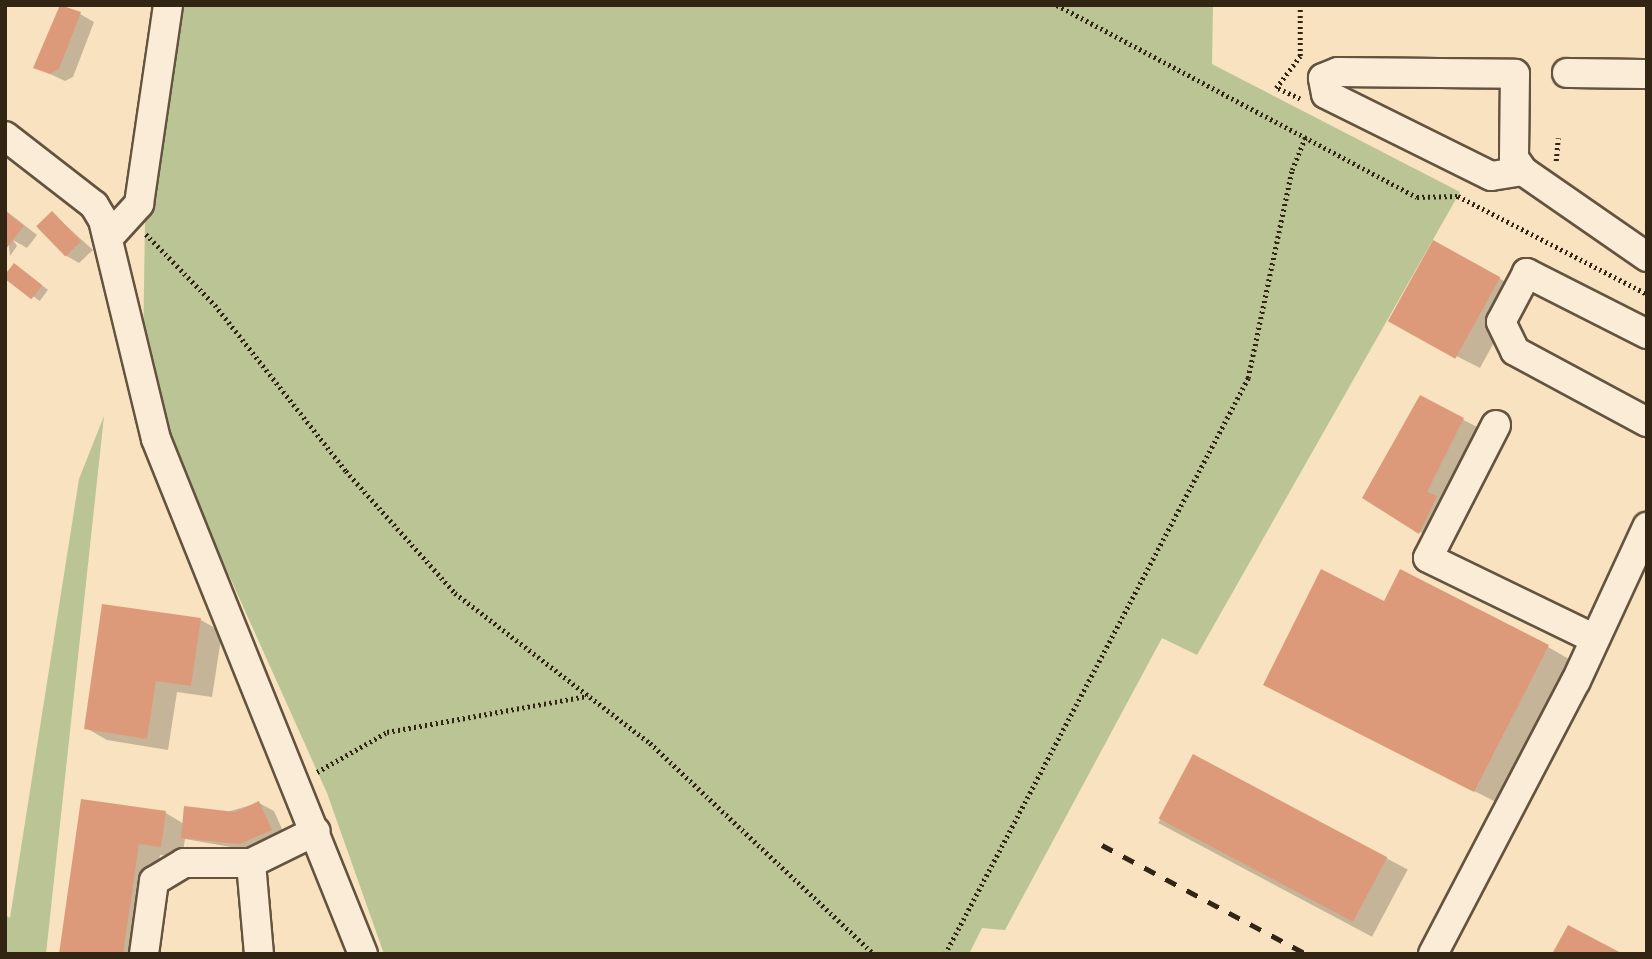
<!DOCTYPE html>
<style>
body{margin:0}
#map{position:relative;width:1652px;height:959px;overflow:hidden;background:#f8e2c0;font-family:"IM FELL DW Pica",serif}
div>[style]{position:absolute}
.green>*{inset:0;background:#bac495}
.shadow>*{inset:0;background:#0003;transform-origin:0 0}
.building>*{inset:0;background:#dd9a7a;transform-origin:0 0}
.path>*{height:4.5px;margin-top:-2.25px;transform-origin:0;background:repeating-linear-gradient(90deg,#322514 0 2px,transparent 0 5.5px)}
.roads{filter:drop-shadow(2px 0 #64543f) drop-shadow(-2px 0 #64543f) drop-shadow(0 2px #64543f) drop-shadow(0 -2px #64543f)}
.minor>*{height:28px;margin:-14px;padding:0 14px;transform-origin:14px;border-radius:14px;background:#faecd6}
.rail>*{height:5px;margin-top:-2.5px;transform-origin:0;background:repeating-linear-gradient(90deg,#322514 0 12px,transparent 0 24px)}
span{translate:-50% -50%;white-space:nowrap;text-align:center;line-height:1.15;-webkit-text-stroke:6px #faecd6;paint-order:stroke}
.frame{position:absolute;inset:0;border:7px solid #322514;pointer-events:none}
</style>
<div id="map">
<div class="green">
<div style="clip-path:polygon(180px 5px,1213px 5px,1212px 64px,1460px 192px,1197px 655px,1162px 638px,1005px 930px,982px 928px,969px 954px,384px 954px,327px 793px,183px 473px,143px 351px,145px 223px)"></div>
<div style="clip-path:polygon(104px 416px,46px 954px,5px 954px,5px 915px,10px 918px,79px 479px)"></div>
</div>
<div class="shadow">
<div style="clip-path:polygon(80px 14px,94px 22px,73px 77px,65px 81px,35px 67px)"></div>
<div style="clip-path:polygon(5px 210px,37px 235px,27px 248px,13px 240px,17px 246px,10px 256px)"></div>
<div style="clip-path:polygon(52px 213px,93px 250px,79px 263px,65px 255px)"></div>
<div style="clip-path:polygon(1434px 242px,1522px 291px,1480px 368px,1415px 335px)"></div>
<div style="left:14px;top:265px;width:42px;height:14px;rotate:36deg"></div>
<div style="clip-path:polygon(1421px 398px,1485px 431px,1441px 545px,1365px 497px)"></div>
<div style="clip-path:polygon(1385px 604px,1548px 647px,1569px 659px,1496px 802px,1286px 696px)"></div>
<div style="clip-path:polygon(201px 620px,222px 632px,212px 697px,177px 692px,168px 750px,107px 740px,86px 728px)"></div>
<div style="left:1194px;top:756px;width:242px;height:76px;rotate:28deg"></div>
<div style="clip-path:polygon(83px 801px,166px 813px,184px 824px,259px 803px,274px 811px,286px 838px,254px 851px,185px 839px,182px 858px,160px 855px,145px 954px,61px 954px)"></div>
</div>
<div class="building">
<div style="clip-path:polygon(60px 5px,81px 12px,59px 69px,50px 74px,33px 68px)"></div>
<div style="clip-path:polygon(5px 211px,24px 226px,5px 250px)"></div>
<div style="left:52px;top:211px;width:42px;height:22px;rotate:46deg"></div>
<div style="left:1433px;top:240px;width:77px;height:93px;rotate:29deg"></div>
<div style="left:14px;top:263px;width:36px;height:18px;rotate:38deg"></div>
<div style="clip-path:polygon(1420px 395px,1464px 418px,1427px 492px,1437px 496px,1419px 534px,1362px 498px)"></div>
<div style="clip-path:polygon(1321px 569px,1384px 601px,1400px 569px,1549px 645px,1474px 792px,1263px 685px)"></div>
<div style="clip-path:polygon(102px 604px,201px 618px,191px 686px,156px 681px,147px 739px,84px 729px)"></div>
<div style="left:1193px;top:754px;width:220px;height:73px;rotate:28deg"></div>
<div style="clip-path:polygon(81px 799px,166px 811px,161px 847px,139px 844px,123px 954px,59px 954px)"></div>
<div style="clip-path:polygon(259px 801px,272px 830px,239px 844px,181px 838px,184px 806px,235px 812px)"></div>
<div style="clip-path:polygon(1568px 925px,1623px 954px,1552px 954px)"></div>
</div>
<div class="path">
<div style="left:1057px;top:5px;width:408px;rotate:28.1deg"></div>
<div style="left:1417px;top:197px;width:41px;rotate:-1.4deg"></div>
<div style="left:1458px;top:196px;width:213px;rotate:27.4deg"></div>
<div style="left:1300px;top:99px;width:26px;rotate:-155deg"></div>
<div style="left:1276px;top:88px;width:40px;rotate:-53deg"></div>
<div style="left:1300px;top:56px;width:51px;rotate:-90deg"></div>
<div style="left:1556px;top:161px;width:23px;rotate:-85deg"></div>
<div style="left:146px;top:234px;width:99px;rotate:45.8deg"></div>
<div style="left:215px;top:305px;width:211px;rotate:51.7deg"></div>
<div style="left:346px;top:471px;width:164px;rotate:48.2deg"></div>
<div style="left:455px;top:593px;width:246px;rotate:37.6deg"></div>
<div style="left:650px;top:743px;width:308px;rotate:43.3deg"></div>
<div style="left:317px;top:772px;width:81px;rotate:-29.7deg"></div>
<div style="left:387px;top:732px;width:204px;rotate:-10.2deg"></div>
<div style="left:945px;top:954px;width:651px;rotate:-62.25deg"></div>
<div style="left:1248px;top:378px;width:213px;rotate:-78.1deg"></div>
<div style="left:1292px;top:170px;width:35px;rotate:-68deg"></div>
</div>
<div class="roads">
<div class="minor">
<div style="left:1567px;top:73px;width:80px;rotate:0.7deg"></div>
<div style="left:5px;top:136px;width:113px;rotate:37.8deg"></div>
<div style="left:94px;top:205px;width:17px;rotate:59deg"></div>
<div style="left:103px;top:220px;width:225px;rotate:76.4deg"></div>
<div style="left:156px;top:439px;width:555px;rotate:68.1deg"></div>
<div style="left:1523px;top:171px;width:32px;rotate:171deg"></div>
<div style="left:1491px;top:176px;width:184px;rotate:-153.6deg"></div>
<div style="left:1326px;top:94px;width:16px;rotate:-101deg"></div>
<div style="left:1323px;top:78px;width:16px;rotate:-22deg"></div>
<div style="left:1338px;top:72px;width:177px;rotate:0.6deg"></div>
<div style="left:1515px;top:74px;width:84px;rotate:90.7deg"></div>
<div style="left:1514px;top:158px;width:16px;rotate:55deg"></div>
<div style="left:1523px;top:171px;width:151px;rotate:34.7deg"></div>
<div style="left:109px;top:237px;width:45px;rotate:-47.7deg"></div>
<div style="left:139px;top:204px;width:201px;rotate:-81.7deg"></div>
<div style="left:1647px;top:334px;width:135px;rotate:-153.1deg"></div>
<div style="left:1527px;top:273px;width:55px;rotate:118deg"></div>
<div style="left:1501px;top:322px;width:32px;rotate:64deg"></div>
<div style="left:1515px;top:351px;width:150px;rotate:28.3deg"></div>
<div style="left:1496px;top:425px;width:149px;rotate:117.1deg"></div>
<div style="left:1428px;top:558px;width:183px;rotate:25.9deg"></div>
<div style="left:251px;top:863px;width:91px;rotate:85deg"></div>
<div style="left:144px;top:954px;width:74px;rotate:-82.2deg"></div>
<div style="left:154px;top:881px;width:35px;rotate:-31deg"></div>
<div style="left:184px;top:863px;width:67px"></div>
<div style="left:251px;top:863px;width:72px;rotate:-26.2deg"></div>
<div style="left:1433px;top:954px;width:308px;rotate:-62.4deg"></div>
<div style="left:1576px;top:681px;width:170px;rotate:-65.2deg"></div>
</div>
</div>
<div class="rail">
<div style="left:1102px;top:845px;width:231px;rotate:28.1deg"></div>
</div>
<div class="frame"></div>
</div>
